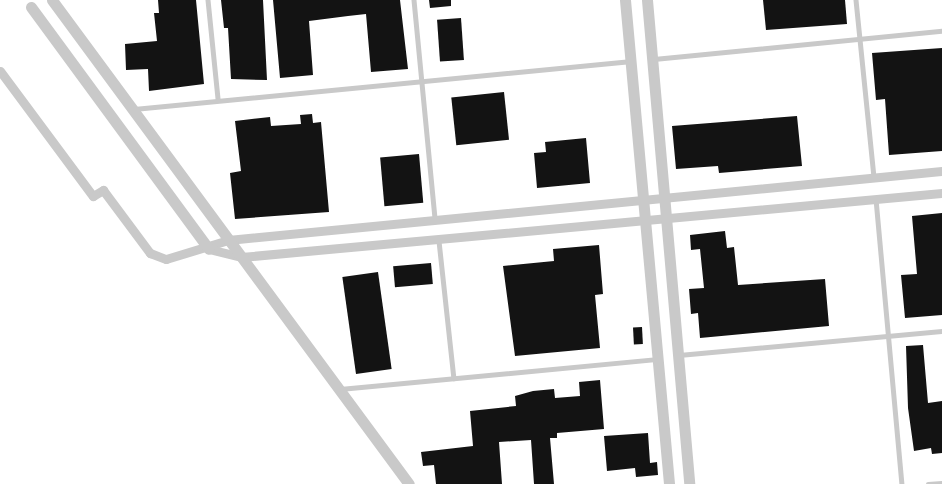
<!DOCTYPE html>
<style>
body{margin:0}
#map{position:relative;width:942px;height:484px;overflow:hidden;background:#fff;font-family:"Varela Round",sans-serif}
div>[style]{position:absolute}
.building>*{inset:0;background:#131313;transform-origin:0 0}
.service>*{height:4.5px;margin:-2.25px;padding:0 2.25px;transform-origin:2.25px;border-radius:2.25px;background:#c9c9c9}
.minor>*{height:9px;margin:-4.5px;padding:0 4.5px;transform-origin:4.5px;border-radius:4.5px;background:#c9c9c9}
.tertiary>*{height:11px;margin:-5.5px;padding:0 5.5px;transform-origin:5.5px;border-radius:5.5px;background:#c9c9c9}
span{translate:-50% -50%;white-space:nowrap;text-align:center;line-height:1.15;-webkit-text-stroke:5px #fff;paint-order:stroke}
</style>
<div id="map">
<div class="building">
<div style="clip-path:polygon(158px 0,196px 0,204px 84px,149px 91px,148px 69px,126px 70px,125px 44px,157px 41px,154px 13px,159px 13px)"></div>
<div style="clip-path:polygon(221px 0,263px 0,267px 80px,231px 79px,228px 28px,224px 28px)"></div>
<div style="clip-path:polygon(273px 0,400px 0,408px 69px,371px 72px,366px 14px,348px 16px,309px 21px,313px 75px,280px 78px)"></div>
<div style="clip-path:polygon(429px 0,451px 0,451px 6px,430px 8px)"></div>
<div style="clip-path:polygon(763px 0,845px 0,847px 24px,766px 30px)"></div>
<div style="left:461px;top:18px;width:42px;height:24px;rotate:86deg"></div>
<div style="clip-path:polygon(942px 48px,942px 151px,889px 155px,885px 99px,876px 100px,872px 53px)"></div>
<div style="left:504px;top:92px;width:48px;height:53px;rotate:84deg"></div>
<div style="clip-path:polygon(312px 114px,313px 123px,321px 122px,329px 212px,235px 219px,230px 173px,241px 171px,235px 121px,270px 117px,271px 126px,301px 124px,300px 115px)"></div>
<div style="clip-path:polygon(797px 116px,802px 166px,719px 173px,718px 166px,676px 169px,672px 126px)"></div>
<div style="clip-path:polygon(586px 138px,590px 183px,537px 188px,534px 153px,546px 152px,545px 142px)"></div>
<div style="left:419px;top:154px;width:49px;height:39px;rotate:85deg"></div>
<div style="clip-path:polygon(942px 213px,942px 315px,905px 318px,901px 275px,917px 274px,912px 216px)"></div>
<div style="clip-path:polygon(725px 231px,727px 248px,734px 247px,738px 285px,825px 279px,829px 326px,700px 338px,698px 313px,691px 314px,689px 289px,704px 288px,700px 249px,691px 250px,690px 235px)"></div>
<div style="clip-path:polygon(599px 245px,603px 294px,595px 295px,600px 348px,515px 356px,503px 266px,554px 261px,553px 249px)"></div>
<div style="left:431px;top:263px;width:21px;height:38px;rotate:85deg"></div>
<div style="left:378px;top:272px;width:98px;height:36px;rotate:82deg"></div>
<div style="left:642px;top:327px;width:17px;height:9px;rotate:87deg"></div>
<div style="clip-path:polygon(923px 345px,928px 403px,942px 401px,942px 453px,932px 454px,931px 448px,914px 451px,908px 408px,906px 346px)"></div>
<div style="clip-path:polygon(600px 380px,604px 429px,557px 433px,557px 438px,550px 438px,554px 484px,534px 484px,531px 440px,499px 442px,502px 484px,436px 484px,434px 465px,423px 466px,421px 452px,473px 446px,470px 411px,516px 406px,515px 396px,533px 391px,554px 389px,555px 398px,580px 396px,579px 382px)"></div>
<div style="clip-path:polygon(648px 433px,650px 463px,657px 462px,658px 475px,636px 477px,635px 468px,607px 471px,604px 436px)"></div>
</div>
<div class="service">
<div style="left:208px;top:0;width:100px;rotate:84.2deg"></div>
<div style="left:414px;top:0;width:220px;rotate:84.5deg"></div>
<div style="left:856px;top:0;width:178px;rotate:84.2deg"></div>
<div style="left:654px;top:59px;width:289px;rotate:-5.6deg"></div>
<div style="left:134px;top:109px;width:497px;rotate:-5.5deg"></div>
<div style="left:876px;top:199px;width:286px;rotate:84.8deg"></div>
<div style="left:439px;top:241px;width:138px;rotate:83.8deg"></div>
<div style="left:679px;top:355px;width:264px;rotate:-5.2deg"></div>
<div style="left:340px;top:389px;width:317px;rotate:-5.4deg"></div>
<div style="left:928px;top:484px;width:14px;rotate:-4deg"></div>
</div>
<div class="minor">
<div style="left:0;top:71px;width:156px;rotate:53.4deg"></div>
<div style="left:93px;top:196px;width:12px;rotate:-31deg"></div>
<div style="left:103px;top:190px;width:79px;rotate:53.3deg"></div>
<div style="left:150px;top:253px;width:17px;rotate:21deg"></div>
<div style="left:166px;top:259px;width:65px;rotate:-17deg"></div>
<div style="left:228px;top:240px;width:717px;rotate:-5.52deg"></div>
<div style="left:209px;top:249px;width:33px;rotate:14deg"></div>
<div style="left:241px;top:257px;width:704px;rotate:-5.22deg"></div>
</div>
<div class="tertiary">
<div style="left:52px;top:0;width:601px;rotate:53.59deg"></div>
<div style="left:625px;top:0;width:486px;rotate:84.8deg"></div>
<div style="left:647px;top:0;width:486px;rotate:85deg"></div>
<div style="left:31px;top:7px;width:300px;rotate:53.7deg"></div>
</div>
</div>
